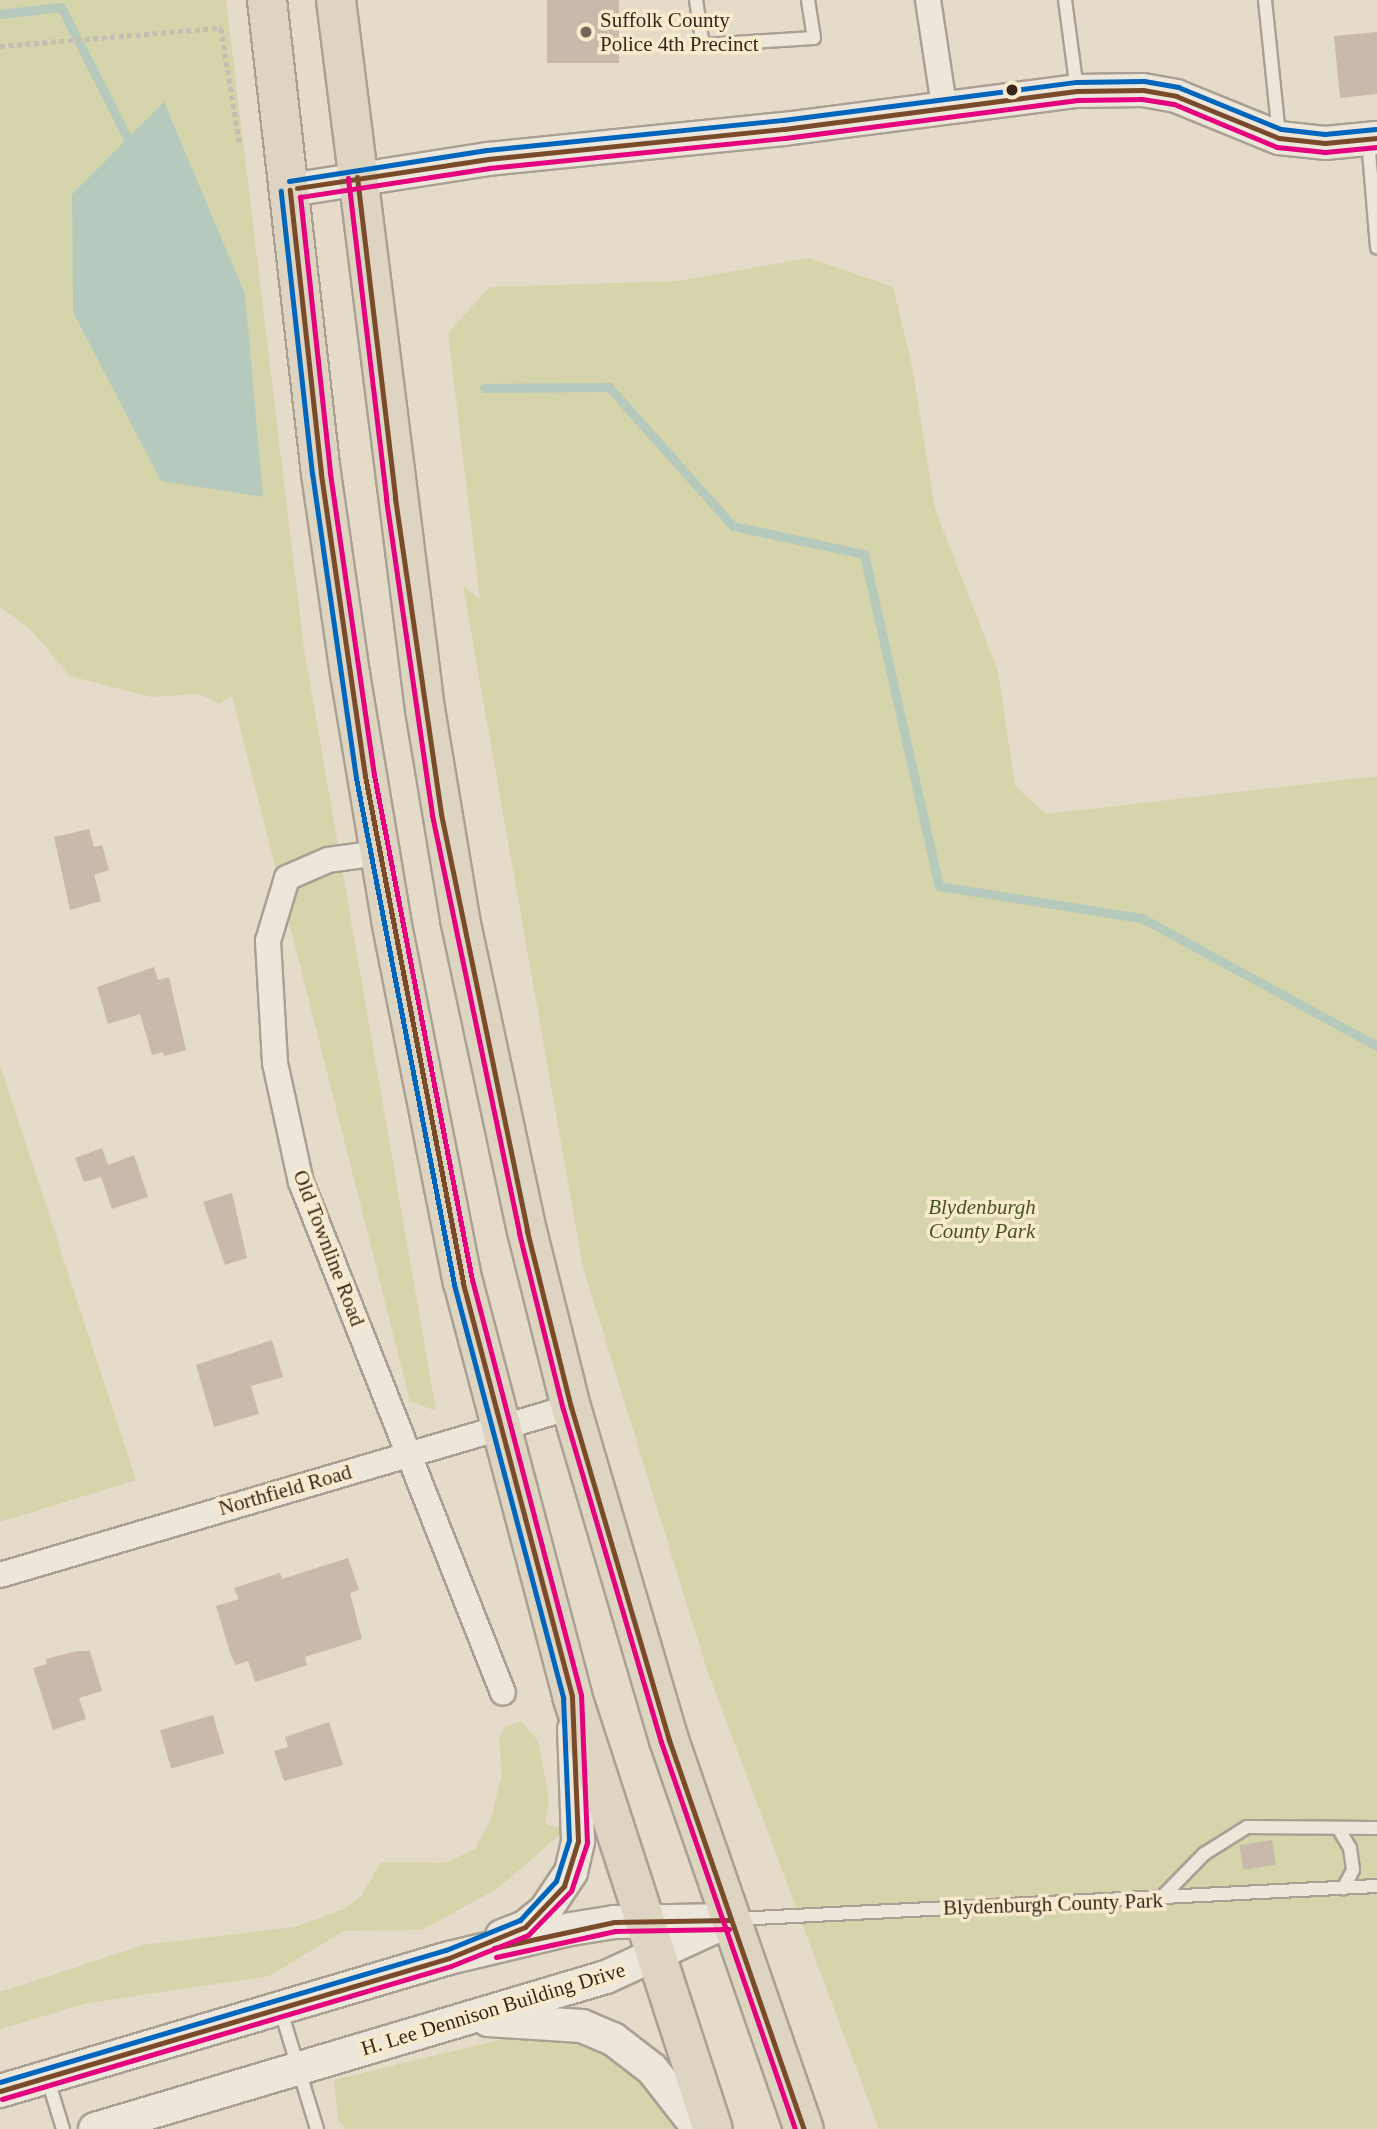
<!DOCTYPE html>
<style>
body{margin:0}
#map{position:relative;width:1377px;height:2129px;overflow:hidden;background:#e4dcc9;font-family:"Times New Roman",serif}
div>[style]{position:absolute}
.green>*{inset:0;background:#d5d4aa}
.water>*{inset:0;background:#b5c9bc}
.stream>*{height:9px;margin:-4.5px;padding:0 4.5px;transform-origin:4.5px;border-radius:4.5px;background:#b5c9bc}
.building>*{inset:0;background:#c8b9aa;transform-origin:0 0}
.path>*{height:4.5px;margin-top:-2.25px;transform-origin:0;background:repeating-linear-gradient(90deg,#c4bdb2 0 5px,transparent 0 8.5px)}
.roads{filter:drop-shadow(2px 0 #a9a093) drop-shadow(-2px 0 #a9a093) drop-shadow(0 2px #a9a093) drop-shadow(0 -2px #a9a093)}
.service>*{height:12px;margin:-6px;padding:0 6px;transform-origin:6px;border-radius:6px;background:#ece6db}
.minor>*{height:24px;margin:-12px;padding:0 12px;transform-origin:12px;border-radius:12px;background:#ece6db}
.tertiary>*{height:32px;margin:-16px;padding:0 16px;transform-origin:16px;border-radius:16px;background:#ece6db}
.trunk>*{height:38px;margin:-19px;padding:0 19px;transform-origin:19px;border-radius:19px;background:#ded4c2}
.bus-1>*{height:5px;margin:-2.5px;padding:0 2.5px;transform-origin:2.5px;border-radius:2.5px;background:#7a4b2a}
.bus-2>*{height:5px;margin:-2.5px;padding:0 2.5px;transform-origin:2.5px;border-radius:2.5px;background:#e5007d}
.bus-3>*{height:5px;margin:-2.5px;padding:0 2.5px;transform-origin:2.5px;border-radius:2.5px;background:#0065bd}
.dots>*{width:19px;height:19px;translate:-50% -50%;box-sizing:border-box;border:4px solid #f7eacd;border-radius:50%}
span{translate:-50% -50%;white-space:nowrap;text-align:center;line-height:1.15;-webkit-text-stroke:7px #f7eacd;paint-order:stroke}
.poi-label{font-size:21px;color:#37281b}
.left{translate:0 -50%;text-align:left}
.park-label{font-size:21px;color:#485520;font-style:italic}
.street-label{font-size:21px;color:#37281b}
</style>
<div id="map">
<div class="green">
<div style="clip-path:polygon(evenodd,0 0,226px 0,304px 649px,436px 1411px,410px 1401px,232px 696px,219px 704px,198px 694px,151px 697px,70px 676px,30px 629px,0 607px,0 0,164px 103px,245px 294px,262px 497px,162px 481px,73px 312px,72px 194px,164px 103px)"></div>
<div style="clip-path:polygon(809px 258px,893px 287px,912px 366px,935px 509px,998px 671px,1015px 786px,1046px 814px,1377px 776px,1377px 2129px,879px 2129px,707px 1670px,583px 1267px,463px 586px,480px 599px,448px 333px,490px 287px,677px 281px)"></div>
<div style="clip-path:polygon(0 1065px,136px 1480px,0 1522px)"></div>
<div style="clip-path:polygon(521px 1721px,538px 1741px,549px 1800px,545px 1824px,566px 1829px,497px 1889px,422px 1930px,344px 1931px,269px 1976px,88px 2003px,0 2029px,0 1992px,143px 1945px,295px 1927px,344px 1909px,361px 1896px,381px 1862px,445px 1863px,475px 1849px,491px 1819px,502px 1774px,499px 1739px,506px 1726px)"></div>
<div style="clip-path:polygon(583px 2035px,640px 2066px,688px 2129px,346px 2129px,338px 2120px,334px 2080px,503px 2039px)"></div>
</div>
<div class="water">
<div style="clip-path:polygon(164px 102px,245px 294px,263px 497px,161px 481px,73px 312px,72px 194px)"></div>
</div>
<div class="stream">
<div style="left:0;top:14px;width:61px;rotate:-6.5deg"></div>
<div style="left:61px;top:7px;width:157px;rotate:63.1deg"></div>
<div style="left:484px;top:388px;width:125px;rotate:-0.5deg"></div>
<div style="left:609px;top:387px;width:186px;rotate:48.3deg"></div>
<div style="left:733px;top:526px;width:134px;rotate:12.1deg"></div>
<div style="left:864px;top:554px;width:340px;rotate:77.3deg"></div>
<div style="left:939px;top:886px;width:206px;rotate:9deg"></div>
<div style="left:1142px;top:918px;width:268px;rotate:28.6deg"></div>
</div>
<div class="building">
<div style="left:547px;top:0;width:72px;height:63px"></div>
<div style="clip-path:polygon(1377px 32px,1377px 94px,1340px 98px,1334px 36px)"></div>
<div style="clip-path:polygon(89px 829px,94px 847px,102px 845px,109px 870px,94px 875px,101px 901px,70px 910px,54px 837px)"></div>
<div style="clip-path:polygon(154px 967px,158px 980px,169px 977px,186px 1050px,164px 1056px,163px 1052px,152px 1055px,140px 1014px,108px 1024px,97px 987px)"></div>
<div style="clip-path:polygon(102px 1148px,108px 1165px,134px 1155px,148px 1197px,112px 1209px,101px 1177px,84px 1182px,75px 1158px)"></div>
<div style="clip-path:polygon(232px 1193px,247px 1258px,225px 1265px,203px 1202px)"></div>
<div style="clip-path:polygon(272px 1340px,283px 1377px,251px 1386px,259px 1414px,214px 1427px,196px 1365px)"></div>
<div style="clip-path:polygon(348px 1558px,359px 1590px,350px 1593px,362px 1639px,305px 1657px,307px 1665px,255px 1682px,248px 1661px,236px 1665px,231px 1656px,216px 1606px,239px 1599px,234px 1588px,280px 1573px,282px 1579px)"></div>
<div style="clip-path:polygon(77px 1651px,90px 1651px,102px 1691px,79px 1698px,86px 1719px,53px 1730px,33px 1668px,47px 1664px,46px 1659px)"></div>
<div style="left:213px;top:1715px;width:40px;height:55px;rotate:74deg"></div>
<div style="clip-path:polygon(329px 1722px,343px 1765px,284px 1781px,274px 1751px,288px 1747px,285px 1737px)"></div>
<div style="left:1272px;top:1840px;width:25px;height:33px;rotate:81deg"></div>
</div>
<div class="path">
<div style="left:0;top:46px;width:222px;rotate:-4.7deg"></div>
<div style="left:221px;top:28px;width:119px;rotate:80.8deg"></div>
</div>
<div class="roads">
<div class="service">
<div style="left:696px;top:0;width:46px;rotate:81.2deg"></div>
<div style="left:703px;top:45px;width:111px;rotate:-3.6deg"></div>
<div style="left:814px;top:38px;width:38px;rotate:-99deg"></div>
<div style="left:1065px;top:0;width:91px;rotate:82.4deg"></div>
<div style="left:1265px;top:0;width:136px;rotate:84.1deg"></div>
<div style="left:1368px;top:140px;width:108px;rotate:85.2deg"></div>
<div style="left:1338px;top:1828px;width:23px;rotate:59deg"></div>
<div style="left:1350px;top:1848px;width:22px;rotate:82deg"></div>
<div style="left:1353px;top:1870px;width:21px;rotate:118deg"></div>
<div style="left:1160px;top:1899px;width:63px;rotate:-45.6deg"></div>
<div style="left:1204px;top:1854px;width:51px;rotate:-32.1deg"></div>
<div style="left:1247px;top:1827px;width:130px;rotate:0.4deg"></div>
<div style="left:736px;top:1919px;width:642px;rotate:-2.95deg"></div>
<div style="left:280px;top:2008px;width:127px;rotate:73deg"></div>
<div style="left:47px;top:2077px;width:54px;rotate:72.9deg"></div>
</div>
<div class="minor">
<div style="left:928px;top:0;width:107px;rotate:81.4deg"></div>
<div style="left:379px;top:853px;width:51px;rotate:172.2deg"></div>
<div style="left:328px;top:860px;width:45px;rotate:156.3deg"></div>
<div style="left:287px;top:878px;width:66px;rotate:106.8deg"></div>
<div style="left:268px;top:941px;width:122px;rotate:86.7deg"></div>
<div style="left:275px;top:1063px;width:122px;rotate:77.7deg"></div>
<div style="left:301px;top:1182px;width:549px;rotate:68.43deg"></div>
<div style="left:0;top:1575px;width:595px;rotate:-16.39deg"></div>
</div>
<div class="tertiary">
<div style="left:290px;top:190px;width:200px;rotate:-8.9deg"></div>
<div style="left:488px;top:159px;width:298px;rotate:-5.8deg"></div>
<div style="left:784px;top:129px;width:295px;rotate:-7.4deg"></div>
<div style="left:1077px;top:91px;width:66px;rotate:-0.9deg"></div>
<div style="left:1143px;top:90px;width:34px;rotate:10deg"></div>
<div style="left:1176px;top:96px;width:111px;rotate:22.2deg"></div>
<div style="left:1279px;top:138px;width:46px;rotate:6.2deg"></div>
<div style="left:1325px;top:143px;width:52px;rotate:-5.5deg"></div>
<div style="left:502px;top:1936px;width:25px;rotate:-21deg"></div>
<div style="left:525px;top:1927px;width:26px;rotate:-39deg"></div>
<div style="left:545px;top:1911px;width:47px;rotate:-56.3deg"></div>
<div style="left:571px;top:1872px;width:32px;rotate:-77deg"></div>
<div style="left:578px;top:1841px;width:112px;rotate:-92deg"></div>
<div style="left:488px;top:2020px;width:94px;rotate:3.7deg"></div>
<div style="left:582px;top:2026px;width:34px;rotate:23deg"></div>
<div style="left:613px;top:2039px;width:49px;rotate:37.6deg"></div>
<div style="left:652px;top:2069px;width:76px;rotate:51.9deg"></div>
<div style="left:0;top:2091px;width:468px;rotate:-16.5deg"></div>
<div style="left:449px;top:1958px;width:125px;rotate:-13.4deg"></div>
<div style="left:571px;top:1929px;width:44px;rotate:-9.2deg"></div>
<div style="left:614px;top:1922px;width:115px;rotate:-1deg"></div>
<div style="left:95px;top:2129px;width:533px;rotate:-16.57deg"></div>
<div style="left:606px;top:1977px;width:127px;rotate:-24.7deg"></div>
</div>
<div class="trunk">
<div style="left:267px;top:0;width:476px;rotate:83.5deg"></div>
<div style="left:321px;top:473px;width:203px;rotate:81.8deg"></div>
<div style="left:350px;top:674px;width:249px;rotate:80.5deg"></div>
<div style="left:391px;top:920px;width:369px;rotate:78.8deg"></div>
<div style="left:463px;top:1282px;width:428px;rotate:75.2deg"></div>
<div style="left:572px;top:1696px;width:455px;rotate:72deg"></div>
<div style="left:336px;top:0;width:715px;rotate:82.85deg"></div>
<div style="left:425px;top:709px;width:213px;rotate:80.5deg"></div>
<div style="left:460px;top:919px;width:319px;rotate:77.9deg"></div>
<div style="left:527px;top:1231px;width:181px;rotate:76deg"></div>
<div style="left:571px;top:1407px;width:347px;rotate:73.6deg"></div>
<div style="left:669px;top:1740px;width:412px;rotate:70.9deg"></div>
</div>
</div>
<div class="bus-1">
<div style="left:357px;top:177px;width:323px;rotate:83.2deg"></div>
<div style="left:395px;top:498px;width:319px;rotate:81.7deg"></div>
<div style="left:441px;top:814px;width:426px;rotate:78.3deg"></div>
<div style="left:527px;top:1231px;width:181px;rotate:76deg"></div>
<div style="left:571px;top:1407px;width:347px;rotate:73.6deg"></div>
<div style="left:669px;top:1740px;width:412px;rotate:70.9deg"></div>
<div style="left:297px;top:188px;width:193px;rotate:-8.6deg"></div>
<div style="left:488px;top:159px;width:298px;rotate:-5.8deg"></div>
<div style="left:784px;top:129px;width:295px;rotate:-7.4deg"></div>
<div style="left:1077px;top:91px;width:66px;rotate:-0.9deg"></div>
<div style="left:1143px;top:90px;width:34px;rotate:10deg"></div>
<div style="left:1176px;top:96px;width:111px;rotate:22.2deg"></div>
<div style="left:1279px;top:138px;width:46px;rotate:6.2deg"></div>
<div style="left:1325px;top:143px;width:52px;rotate:-5.5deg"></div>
<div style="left:494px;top:1948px;width:123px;rotate:-12.2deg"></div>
<div style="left:614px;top:1922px;width:115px;rotate:-1deg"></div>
<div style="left:0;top:2091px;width:468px;rotate:-16.5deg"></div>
<div style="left:449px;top:1958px;width:82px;rotate:-22.2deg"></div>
<div style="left:525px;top:1927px;width:57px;rotate:-46.4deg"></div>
<div style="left:564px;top:1886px;width:47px;rotate:-72.7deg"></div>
<div style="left:578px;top:1841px;width:145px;rotate:-92.4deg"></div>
<div style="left:572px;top:1696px;width:428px;rotate:-104.8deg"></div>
<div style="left:463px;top:1282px;width:515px;rotate:-100.96deg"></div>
<div style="left:365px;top:776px;width:306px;rotate:-98.3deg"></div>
<div style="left:321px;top:473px;width:285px;rotate:-96.3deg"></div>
</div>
<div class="bus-2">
<div style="left:348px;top:178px;width:323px;rotate:83.2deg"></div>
<div style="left:386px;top:499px;width:319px;rotate:81.7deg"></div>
<div style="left:432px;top:815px;width:427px;rotate:78.2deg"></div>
<div style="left:519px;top:1233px;width:181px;rotate:76deg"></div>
<div style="left:563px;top:1409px;width:347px;rotate:73.6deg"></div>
<div style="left:661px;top:1742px;width:410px;rotate:70.9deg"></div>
<div style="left:496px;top:1957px;width:122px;rotate:-12.3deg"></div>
<div style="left:615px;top:1931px;width:114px;rotate:-1deg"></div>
<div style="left:2px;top:2099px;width:468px;rotate:-16.5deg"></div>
<div style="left:451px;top:1966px;width:83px;rotate:-21.9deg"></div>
<div style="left:528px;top:1935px;width:62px;rotate:-45.7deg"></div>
<div style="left:571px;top:1891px;width:51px;rotate:-71.6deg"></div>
<div style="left:587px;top:1843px;width:148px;rotate:-92.3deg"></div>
<div style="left:581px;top:1695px;width:429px;rotate:-104.7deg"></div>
<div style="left:472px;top:1280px;width:514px;rotate:-100.98deg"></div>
<div style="left:374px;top:775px;width:306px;rotate:-98.3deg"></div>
<div style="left:330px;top:472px;width:277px;rotate:-96.2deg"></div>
<div style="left:300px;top:197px;width:191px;rotate:-8.7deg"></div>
<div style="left:489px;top:168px;width:298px;rotate:-5.8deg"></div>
<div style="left:785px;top:138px;width:295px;rotate:-7.4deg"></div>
<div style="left:1078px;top:100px;width:64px;rotate:-0.9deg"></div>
<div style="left:1142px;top:99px;width:32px;rotate:9deg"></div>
<div style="left:1174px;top:104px;width:112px;rotate:22.7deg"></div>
<div style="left:1277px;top:147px;width:48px;rotate:5.9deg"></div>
<div style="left:1325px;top:152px;width:52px;rotate:-5.5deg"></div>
</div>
<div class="bus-3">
<div style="left:289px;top:181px;width:200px;rotate:-8.9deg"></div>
<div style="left:487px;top:150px;width:298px;rotate:-5.8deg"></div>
<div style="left:783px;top:120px;width:296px;rotate:-7.4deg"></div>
<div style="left:1077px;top:82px;width:67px;rotate:-0.9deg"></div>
<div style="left:1144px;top:81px;width:35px;rotate:10deg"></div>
<div style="left:1178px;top:87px;width:111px;rotate:22.2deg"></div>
<div style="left:1281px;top:129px;width:44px;rotate:6.5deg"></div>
<div style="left:1325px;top:134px;width:51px;rotate:-5.6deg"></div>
<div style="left:0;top:2082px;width:465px;rotate:-16.5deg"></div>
<div style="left:446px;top:1950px;width:80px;rotate:-22.1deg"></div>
<div style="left:520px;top:1920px;width:53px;rotate:-47.3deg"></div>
<div style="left:556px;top:1881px;width:43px;rotate:-72.4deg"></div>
<div style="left:569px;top:1840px;width:143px;rotate:-92.4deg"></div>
<div style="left:563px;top:1697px;width:427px;rotate:-104.8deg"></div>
<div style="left:454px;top:1284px;width:515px;rotate:-100.96deg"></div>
<div style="left:356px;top:778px;width:307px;rotate:-98.2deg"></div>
<div style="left:312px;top:474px;width:285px;rotate:-96.3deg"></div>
</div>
<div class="dots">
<div style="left:586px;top:32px;background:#746758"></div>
<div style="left:1012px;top:90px;background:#37281b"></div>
</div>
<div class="poi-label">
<span class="left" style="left:600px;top:32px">Suffolk County<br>Police 4th Precinct</span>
</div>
<div class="park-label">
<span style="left:982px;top:1219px">Blydenburgh<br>County Park</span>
</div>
<div class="street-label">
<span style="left:329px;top:1248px;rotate:69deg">Old Townline Road</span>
<span style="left:285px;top:1490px;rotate:-16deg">Northfield Road</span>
<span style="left:1053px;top:1904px;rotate:-2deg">Blydenburgh County Park</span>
<span style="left:493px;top:2009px;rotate:-17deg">H. Lee Dennison Building Drive</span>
</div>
</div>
